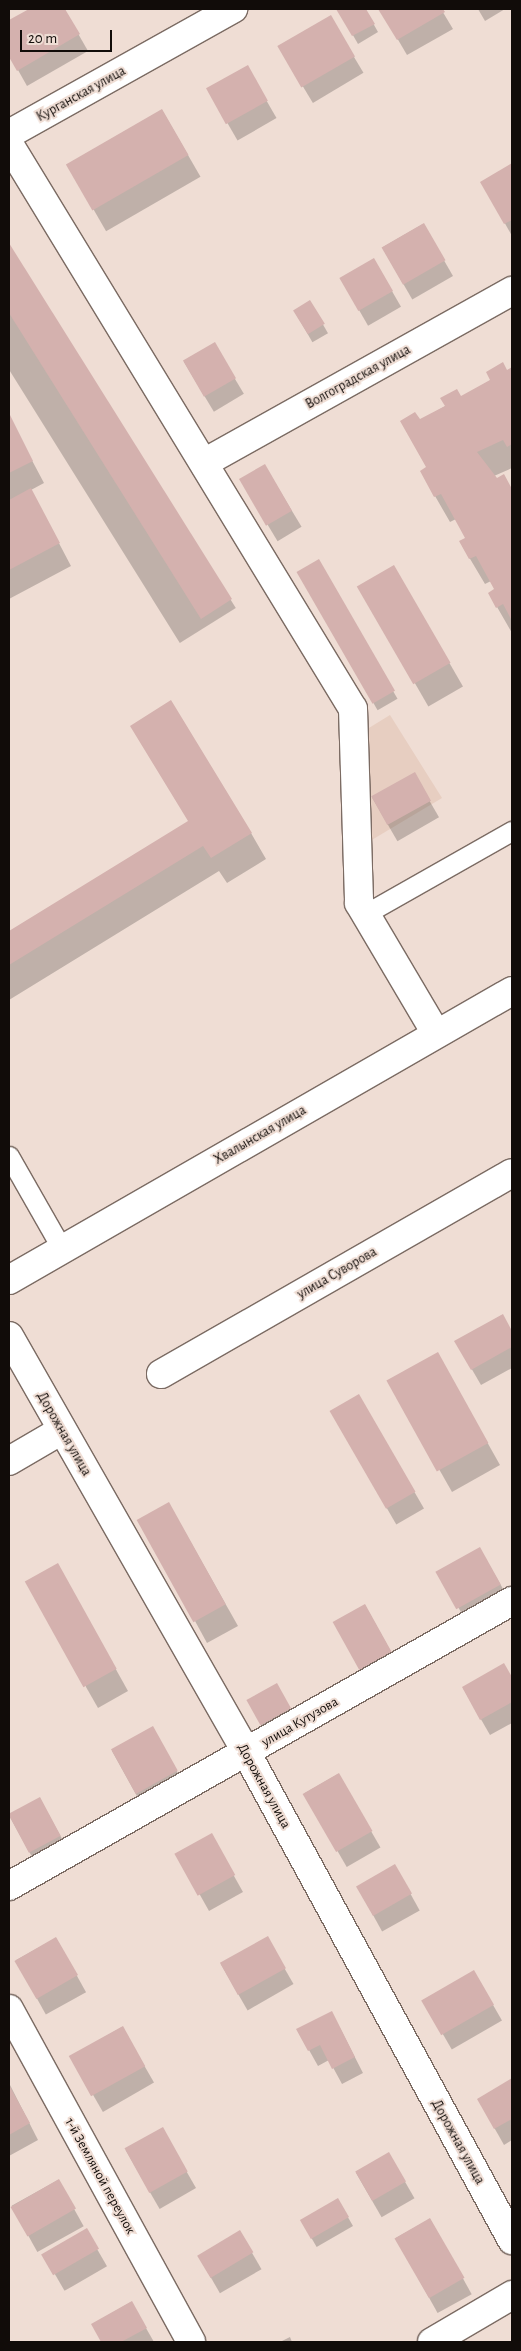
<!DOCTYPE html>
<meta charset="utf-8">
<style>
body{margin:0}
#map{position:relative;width:521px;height:2351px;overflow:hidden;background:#efddd4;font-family:"Alegreya Sans",sans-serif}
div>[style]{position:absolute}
.built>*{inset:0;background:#e7cec1}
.shadow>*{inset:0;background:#0003;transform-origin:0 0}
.building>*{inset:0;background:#d4b1ae;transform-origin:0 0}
.roads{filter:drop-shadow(1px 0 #7b6b63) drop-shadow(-1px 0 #7b6b63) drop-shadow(0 1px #7b6b63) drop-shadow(0 -1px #7b6b63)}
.lane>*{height:19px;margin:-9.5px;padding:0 9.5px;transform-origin:9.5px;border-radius:9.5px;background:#fff}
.street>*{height:28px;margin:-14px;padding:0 14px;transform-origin:14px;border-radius:14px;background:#fff}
.primary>*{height:28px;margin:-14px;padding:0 14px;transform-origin:14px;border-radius:14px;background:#fff}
span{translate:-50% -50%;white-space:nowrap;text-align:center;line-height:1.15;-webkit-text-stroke:4px #efddd4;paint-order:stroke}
.street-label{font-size:14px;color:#110c09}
.frame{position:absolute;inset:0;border:10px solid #110c09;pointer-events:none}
.scale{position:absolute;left:20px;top:30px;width:92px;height:22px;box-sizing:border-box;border:2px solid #110c09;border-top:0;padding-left:6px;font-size:15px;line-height:18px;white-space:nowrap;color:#110c09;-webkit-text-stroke:4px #efddd4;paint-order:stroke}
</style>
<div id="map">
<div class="built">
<div style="clip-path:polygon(390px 715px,442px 798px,365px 844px,364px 731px)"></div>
</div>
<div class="shadow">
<div style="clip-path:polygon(32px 9px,64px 9px,88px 51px,27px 86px,9px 54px,9px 22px)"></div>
<div style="clip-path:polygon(338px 9px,365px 9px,378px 32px,358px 44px)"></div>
<div style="clip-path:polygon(380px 9px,441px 9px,453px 29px,407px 55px)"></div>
<div style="clip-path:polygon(478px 9px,505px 9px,485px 21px)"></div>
<div style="left:330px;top:17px;width:65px;height:59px;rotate:59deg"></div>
<div style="left:247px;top:67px;width:59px;height:45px;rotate:60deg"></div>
<div style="left:162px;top:110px;width:77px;height:109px;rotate:60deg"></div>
<div style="clip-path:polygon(512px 165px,512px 236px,482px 182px)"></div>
<div style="left:423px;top:224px;width:60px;height:47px;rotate:60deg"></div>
<div style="left:9px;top:245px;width:428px;height:66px;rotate:58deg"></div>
<div style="left:374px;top:260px;width:54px;height:38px;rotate:60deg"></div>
<div style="left:310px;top:302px;width:36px;height:18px;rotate:60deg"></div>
<div style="left:214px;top:344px;width:58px;height:35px;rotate:59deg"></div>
<div style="clip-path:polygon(512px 368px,512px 468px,494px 476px,497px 480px,503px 476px,512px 492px,512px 633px,489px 593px,496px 590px,491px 581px,485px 584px,460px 542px,467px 538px,456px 519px,450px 522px,435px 496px,419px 421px)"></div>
<div style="clip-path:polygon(9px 417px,44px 483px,31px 490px,71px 566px,9px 599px)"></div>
<div style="left:265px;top:466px;width:71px;height:28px;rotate:59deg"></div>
<div style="left:318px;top:561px;width:159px;height:23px;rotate:60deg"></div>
<div style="left:394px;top:567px;width:138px;height:40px;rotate:60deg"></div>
<div style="left:414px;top:774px;width:50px;height:48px;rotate:60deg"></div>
<div style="clip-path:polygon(189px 822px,251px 833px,266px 859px,227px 883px,219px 871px,9px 1000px,9px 932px)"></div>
<div style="clip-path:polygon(502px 1315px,512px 1333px,512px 1368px,481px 1385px,456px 1342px)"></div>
<div style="clip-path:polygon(450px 1376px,500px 1465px,452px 1492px,389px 1381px)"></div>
<div style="left:359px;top:1396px;width:130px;height:32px;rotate:60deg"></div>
<div style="clip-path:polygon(181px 1525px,238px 1626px,207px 1643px,195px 1621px)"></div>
<div style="left:480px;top:1549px;width:61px;height:48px;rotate:60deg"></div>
<div style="clip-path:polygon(70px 1587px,128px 1691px,98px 1708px,86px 1687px)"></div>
<div style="left:365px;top:1605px;width:72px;height:34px;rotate:61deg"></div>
<div style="clip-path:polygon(504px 1665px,512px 1679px,512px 1723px,490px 1735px,463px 1688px)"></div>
<div style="left:276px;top:1685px;width:37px;height:32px;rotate:61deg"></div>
<div style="left:153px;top:1728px;width:68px;height:47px;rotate:61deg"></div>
<div style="left:338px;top:1774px;width:85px;height:39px;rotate:60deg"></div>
<div style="left:40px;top:1799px;width:60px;height:35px;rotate:61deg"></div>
<div style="clip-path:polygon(220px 1851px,243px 1892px,209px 1911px,177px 1854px)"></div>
<div style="left:395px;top:1866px;width:51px;height:43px;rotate:61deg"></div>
<div style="left:56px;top:1938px;width:62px;height:46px;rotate:61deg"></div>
<div style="left:267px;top:1938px;width:53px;height:53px;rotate:60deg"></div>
<div style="left:474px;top:1972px;width:56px;height:58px;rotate:60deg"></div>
<div style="left:122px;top:2027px;width:64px;height:59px;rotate:60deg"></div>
<div style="clip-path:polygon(340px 2028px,363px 2073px,342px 2084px,329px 2060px,318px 2066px,309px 2050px)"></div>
<div style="clip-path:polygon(512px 2080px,512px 2140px,504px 2145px,478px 2099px)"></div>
<div style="clip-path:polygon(9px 2083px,38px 2140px,9px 2156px)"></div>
<div style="left:162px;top:2129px;width:68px;height:42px;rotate:60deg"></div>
<div style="left:389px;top:2154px;width:51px;height:38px;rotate:60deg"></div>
<div style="left:58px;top:2180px;width:53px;height:53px;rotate:61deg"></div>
<div style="left:338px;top:2200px;width:30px;height:42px;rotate:60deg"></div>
<div style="left:430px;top:2219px;width:86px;height:39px;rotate:61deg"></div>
<div style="left:86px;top:2230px;width:42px;height:49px;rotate:60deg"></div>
<div style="left:240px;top:2232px;width:43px;height:48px;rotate:60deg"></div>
<div style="clip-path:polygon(131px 2302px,154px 2342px,103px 2342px,93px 2324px)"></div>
<div style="clip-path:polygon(290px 2337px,292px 2342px,280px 2342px)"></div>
</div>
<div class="building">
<div style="clip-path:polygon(29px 9px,65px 9px,80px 34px,17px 71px,9px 57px,9px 20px)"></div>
<div style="clip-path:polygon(336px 9px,366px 9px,375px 24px,352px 36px)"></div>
<div style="clip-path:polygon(378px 9px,443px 9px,445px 12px,397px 40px)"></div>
<div style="left:331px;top:15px;width:48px;height:62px;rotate:60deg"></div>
<div style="left:248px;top:65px;width:41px;height:48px;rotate:61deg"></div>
<div style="left:162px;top:109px;width:53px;height:111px;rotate:60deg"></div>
<div style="clip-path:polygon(512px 163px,512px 220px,504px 224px,480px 182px)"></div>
<div style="left:424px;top:223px;width:43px;height:49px;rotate:60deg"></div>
<div style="clip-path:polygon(9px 243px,232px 599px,201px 619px,9px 313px)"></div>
<div style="left:374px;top:258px;width:38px;height:40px;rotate:60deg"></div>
<div style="left:310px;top:300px;width:28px;height:20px;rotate:58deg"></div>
<div style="left:215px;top:342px;width:42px;height:37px;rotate:60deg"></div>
<div style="clip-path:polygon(503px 362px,507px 370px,512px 367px,512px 444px,507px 447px,503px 440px,477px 452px,497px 478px,504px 474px,512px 489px,512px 621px,503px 604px,496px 608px,488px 593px,494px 589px,476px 556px,469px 559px,459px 541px,465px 538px,441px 494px,434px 497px,420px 471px,426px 467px,400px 421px,415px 412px,420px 419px,445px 406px,440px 398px,457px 389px,461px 396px,490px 380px,486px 372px)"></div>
<div style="clip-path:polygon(9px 413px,33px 461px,9px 473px)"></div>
<div style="left:265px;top:464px;width:54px;height:30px;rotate:60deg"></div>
<div style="clip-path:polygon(31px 488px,60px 543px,9px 570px,9px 500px)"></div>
<div style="left:319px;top:559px;width:152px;height:26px;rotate:60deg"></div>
<div style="left:394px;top:565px;width:113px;height:43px;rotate:60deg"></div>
<div style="clip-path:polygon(171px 700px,252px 833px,211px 858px,203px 846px,9px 965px,9px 931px,188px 821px,130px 726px)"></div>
<div style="left:415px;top:772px;width:33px;height:50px;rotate:61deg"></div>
<div style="clip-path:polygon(503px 1314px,512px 1331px,512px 1347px,471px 1370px,454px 1341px)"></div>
<div style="left:438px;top:1352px;width:104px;height:59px;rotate:61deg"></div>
<div style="left:359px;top:1394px;width:113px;height:34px;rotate:60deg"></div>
<div style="left:169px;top:1502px;width:117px;height:37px;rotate:61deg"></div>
<div style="left:480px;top:1547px;width:43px;height:51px;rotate:61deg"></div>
<div style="left:58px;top:1563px;width:121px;height:38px;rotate:61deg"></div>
<div style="left:365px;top:1604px;width:55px;height:37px;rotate:61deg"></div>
<div style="clip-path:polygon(504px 1663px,512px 1677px,512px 1702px,480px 1720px,462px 1687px)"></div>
<div style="left:277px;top:1683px;width:29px;height:35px;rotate:61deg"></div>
<div style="left:153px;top:1726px;width:51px;height:48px;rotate:61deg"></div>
<div style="left:339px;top:1773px;width:67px;height:42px;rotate:60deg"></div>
<div style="left:40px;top:1797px;width:44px;height:36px;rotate:62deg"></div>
<div style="left:212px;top:1833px;width:48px;height:43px;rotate:61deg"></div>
<div style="left:395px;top:1864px;width:34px;height:45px;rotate:60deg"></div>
<div style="left:268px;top:1936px;width:37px;height:55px;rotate:61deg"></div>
<div style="left:56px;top:1937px;width:44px;height:48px;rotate:60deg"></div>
<div style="left:474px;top:1970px;width:40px;height:61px;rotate:60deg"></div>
<div style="clip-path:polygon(332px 2011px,355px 2057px,332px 2069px,320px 2045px,308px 2051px,296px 2029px)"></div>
<div style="left:123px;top:2026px;width:46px;height:62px;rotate:61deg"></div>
<div style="clip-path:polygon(512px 2078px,512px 2119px,494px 2129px,477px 2099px)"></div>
<div style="clip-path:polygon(9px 2085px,30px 2123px,9px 2135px)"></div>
<div style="left:163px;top:2127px;width:51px;height:44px;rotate:61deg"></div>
<div style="left:389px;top:2152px;width:34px;height:39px;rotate:60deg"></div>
<div style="left:59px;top:2179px;width:34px;height:56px;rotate:60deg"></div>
<div style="left:338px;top:2198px;width:22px;height:44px;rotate:60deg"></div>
<div style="left:430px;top:2218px;width:69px;height:41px;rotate:60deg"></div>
<div style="left:87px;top:2228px;width:24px;height:53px;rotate:60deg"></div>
<div style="left:240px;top:2230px;width:26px;height:50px;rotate:59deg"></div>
<div style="clip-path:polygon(132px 2301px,147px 2328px,121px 2342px,101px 2342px,91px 2324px)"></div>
</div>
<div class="roads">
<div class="lane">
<div style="left:365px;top:914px;width:169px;rotate:-29.5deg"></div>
<div style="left:9px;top:1156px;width:107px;rotate:60.3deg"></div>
</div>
<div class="street">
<div style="left:9px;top:134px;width:257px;rotate:-29.2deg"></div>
<div style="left:9px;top:144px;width:661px;rotate:58.66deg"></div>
<div style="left:353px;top:709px;width:194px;rotate:88.2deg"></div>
<div style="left:359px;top:903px;width:151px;rotate:59.4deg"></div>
<div style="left:204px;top:463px;width:353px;rotate:-29.2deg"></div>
<div style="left:9px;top:1336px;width:479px;rotate:60.3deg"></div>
<div style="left:246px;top:1752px;width:556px;rotate:61.41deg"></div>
<div style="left:161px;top:1374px;width:404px;rotate:-29.8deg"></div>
<div style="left:9px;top:1461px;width:61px;rotate:-30.3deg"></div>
<div style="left:9px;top:1886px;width:578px;rotate:-29.54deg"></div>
<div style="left:9px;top:2009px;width:379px;rotate:61.3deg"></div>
<div style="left:432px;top:2342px;width:93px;rotate:-30.4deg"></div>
</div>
<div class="primary">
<div style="left:9px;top:1280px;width:580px;rotate:-29.88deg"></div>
</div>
</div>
<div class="street-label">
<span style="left:81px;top:94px;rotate:-29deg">Курганская улица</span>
<span style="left:358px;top:377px;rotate:-29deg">Волгоградская улица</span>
<span style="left:260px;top:1135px;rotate:-30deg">Хвалынская улица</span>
<span style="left:337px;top:1273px;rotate:-30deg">улица Суворова</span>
<span style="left:64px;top:1434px;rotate:60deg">Дорожная улица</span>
<span style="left:300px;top:1722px;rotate:-30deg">улица Кутузова</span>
<span style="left:264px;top:1786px;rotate:61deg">Дорожная улица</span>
<span style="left:458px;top:2142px;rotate:61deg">Дорожная улица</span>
<span style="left:100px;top:2176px;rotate:61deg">1-й Земляной переулок</span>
</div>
<div class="frame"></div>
<div class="scale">20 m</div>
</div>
